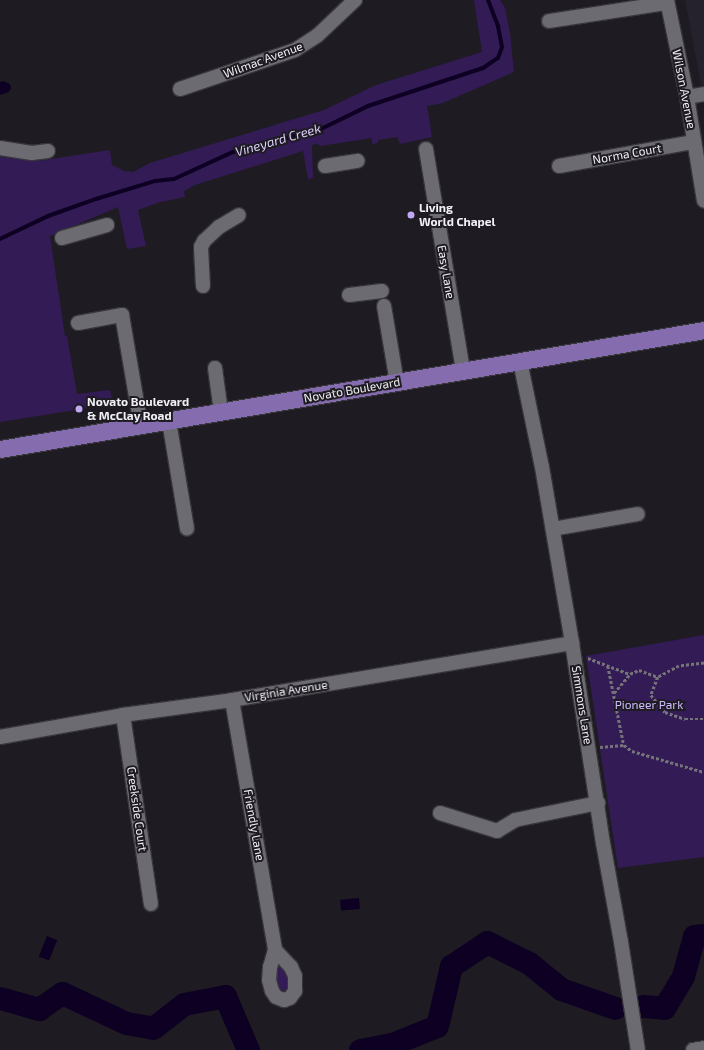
<!DOCTYPE html>
<style>
body{margin:0}
#map{position:relative;width:704px;height:1050px;overflow:hidden;background:#1e1c22;font-family:"Exo 2",sans-serif}
div>[style]{position:absolute}
.built>*{inset:0;background:#25212d}
.green>*{inset:0;background:#331b56}
.water>*{inset:0;background:#0d0022;transform-origin:0 0}
.stream>*{height:4px;margin:-2px;padding:0 2px;transform-origin:2px;border-radius:2px;background:#0d0022}
.river>*{height:23px;margin:-11.5px;padding:0 11.5px;transform-origin:11.5px;border-radius:11.5px;background:#0d0022}
.path>*{height:2.5px;margin-top:-1.25px;transform-origin:0;background:repeating-linear-gradient(90deg,#757378 0 3px,transparent 0 5px)}
.roads{filter:drop-shadow(1px 0 #37363a) drop-shadow(-1px 0 #37363a) drop-shadow(0 1px #37363a) drop-shadow(0 -1px #37363a)}
.minor>*{height:14px;margin:-7px;padding:0 7px;transform-origin:7px;border-radius:7px;background:#6d6b72}
.major>*{height:17px;margin:-8.5px;padding:0 8.5px;transform-origin:8.5px;border-radius:8.5px;background:#846cae}
.dots>*{width:11px;height:11px;translate:-50% -50%;box-sizing:border-box;border:2px solid #1e1c22;border-radius:50%}
span{translate:-50% -50%;white-space:nowrap;text-align:center;line-height:1.15;-webkit-text-stroke:4px #1e1c22;paint-order:stroke}
.street-label{font-size:12px;color:#f1f0f4}
.poi-label{font-size:12px;color:#f1f0f4;font-weight:700}
.left{translate:0 -50%;text-align:left}
.park-label{font-size:12px;color:#cfbbfe}
.water-label{font-size:13px;color:#dacdfa;font-style:italic}
</style>
<div id="map">
<div class="built">
<div style="clip-path:polygon(685px 0,704px 0,704px 100px)"></div>
</div>
<div class="green">
<div style="clip-path:polygon(474px 0,500px 0,505px 8px,510px 33px,514px 72px,443px 103px,427px 106px,432px 137px,400px 144px,397px 137px,378px 140px,378px 143px,372px 144px,372px 138px,320px 146px,318px 144px,312px 145px,313px 178px,308px 179px,303px 151px,195px 185px,184px 191px,185px 197px,160px 202px,138px 210px,146px 246px,127px 249px,118px 207px,50px 236px,65px 336px,67px 336px,77px 394px,110px 390px,113px 404px,0 422px,0 157px,38px 161px,110px 150px,112px 165px,124px 171px,133px 172px,150px 163px,324px 110px,376px 85px,482px 52px)"></div>
<div style="clip-path:polygon(704px 635px,704px 857px,618px 868px,586px 656px)"></div>
<div style="clip-path:polygon(278px 958px,288px 974px,288px 993px,282px 994px,273px 986px)"></div>
</div>
<div class="water">
<div style="clip-path:polygon(3px 81px,10px 84px,11px 88px,9px 92px,0 95px,0 82px)"></div>
<div style="left:359px;top:898px;width:11px;height:19px;rotate:85deg"></div>
<div style="left:47px;top:936px;width:11px;height:22px;rotate:22deg"></div>
</div>
<div class="stream">
<div style="left:0;top:239px;width:53px;rotate:-25.6deg"></div>
<div style="left:48px;top:216px;width:51px;rotate:-19.5deg"></div>
<div style="left:96px;top:199px;width:62px;rotate:-17deg"></div>
<div style="left:155px;top:181px;width:19px;rotate:-6deg"></div>
<div style="left:174px;top:179px;width:65px;rotate:-24.6deg"></div>
<div style="left:233px;top:152px;width:91px;rotate:-14.6deg"></div>
<div style="left:321px;top:129px;width:52px;rotate:-26.1deg"></div>
<div style="left:368px;top:106px;width:121px;rotate:-18.3deg"></div>
<div style="left:483px;top:68px;width:18px;rotate:-34deg"></div>
<div style="left:498px;top:58px;width:12px;rotate:-70deg"></div>
<div style="left:502px;top:47px;width:21px;rotate:-101deg"></div>
<div style="left:498px;top:26px;width:28px;rotate:-111deg"></div>
</div>
<div class="river">
<div style="left:0;top:998px;width:41px;rotate:15.8deg"></div>
<div style="left:39px;top:1009px;width:28px;rotate:-35deg"></div>
<div style="left:62px;top:993px;width:71px;rotate:25.1deg"></div>
<div style="left:126px;top:1023px;width:27px;rotate:10deg"></div>
<div style="left:153px;top:1028px;width:39px;rotate:-38deg"></div>
<div style="left:184px;top:1004px;width:42px;rotate:-11deg"></div>
<div style="left:225px;top:996px;width:59px;rotate:66.9deg"></div>
<div style="left:643px;top:1006px;width:21px;rotate:5deg"></div>
<div style="left:664px;top:1008px;width:37px;rotate:-59deg"></div>
<div style="left:683px;top:976px;width:41px;rotate:-74.6deg"></div>
<div style="left:694px;top:936px;width:10px;rotate:-6deg"></div>
<div style="left:360px;top:1050px;width:33px;rotate:-11deg"></div>
<div style="left:392px;top:1044px;width:48px;rotate:-21.8deg"></div>
<div style="left:437px;top:1026px;width:62px;rotate:-76.9deg"></div>
<div style="left:451px;top:966px;width:43px;rotate:-33.7deg"></div>
<div style="left:487px;top:942px;width:47px;rotate:26.6deg"></div>
<div style="left:529px;top:963px;width:41px;rotate:39.1deg"></div>
<div style="left:561px;top:989px;width:57px;rotate:19.4deg"></div>
</div>
<div class="path">
<div style="left:588px;top:658px;width:45px;rotate:20.9deg"></div>
<div style="left:704px;top:663px;width:25px;rotate:173deg"></div>
<div style="left:679px;top:666px;width:24px;rotate:152deg"></div>
<div style="left:658px;top:677px;width:19px;rotate:111deg"></div>
<div style="left:651px;top:695px;width:22px;rotate:51deg"></div>
<div style="left:665px;top:712px;width:21px;rotate:19deg"></div>
<div style="left:685px;top:719px;width:19px"></div>
<div style="left:608px;top:666px;width:81px;rotate:78.6deg"></div>
<div style="left:624px;top:745px;width:10px;rotate:37deg"></div>
<div style="left:632px;top:751px;width:75px;rotate:16.3deg"></div>
<div style="left:614px;top:693px;width:25px;rotate:-50deg"></div>
<div style="left:630px;top:674px;width:10px;rotate:-24deg"></div>
<div style="left:639px;top:670px;width:20px;rotate:20deg"></div>
<div style="left:600px;top:747px;width:24px;rotate:-5deg"></div>
</div>
<div class="roads">
<div class="minor">
<div style="left:667px;top:0;width:99px;rotate:78.3deg"></div>
<div style="left:687px;top:97px;width:105px;rotate:80.7deg"></div>
<div style="left:549px;top:21px;width:119px;rotate:-8.7deg"></div>
<div style="left:180px;top:89px;width:121px;rotate:-18.7deg"></div>
<div style="left:295px;top:50px;width:27px;rotate:-33deg"></div>
<div style="left:318px;top:35px;width:51px;rotate:-43.4deg"></div>
<div style="left:687px;top:97px;width:17px;rotate:-10deg"></div>
<div style="left:0;top:148px;width:32px;rotate:9deg"></div>
<div style="left:32px;top:153px;width:16px;rotate:-7deg"></div>
<div style="left:426px;top:149px;width:225px;rotate:80.5deg"></div>
<div style="left:325px;top:166px;width:33px;rotate:-9deg"></div>
<div style="left:559px;top:166px;width:137px;rotate:-10.1deg"></div>
<div style="left:62px;top:238px;width:47px;rotate:-16.1deg"></div>
<div style="left:203px;top:286px;width:39px;rotate:-93deg"></div>
<div style="left:201px;top:247px;width:7px;rotate:-63deg"></div>
<div style="left:204px;top:241px;width:21px;rotate:-43deg"></div>
<div style="left:219px;top:227px;width:23px;rotate:-31deg"></div>
<div style="left:349px;top:295px;width:33px;rotate:-7deg"></div>
<div style="left:384px;top:306px;width:78px;rotate:80.4deg"></div>
<div style="left:78px;top:323px;width:45px;rotate:-10.3deg"></div>
<div style="left:122px;top:315px;width:113px;rotate:80.3deg"></div>
<div style="left:520px;top:361px;width:108px;rotate:78.3deg"></div>
<div style="left:542px;top:467px;width:179px;rotate:80.3deg"></div>
<div style="left:572px;top:643px;width:202px;rotate:81.2deg"></div>
<div style="left:603px;top:843px;width:101px;rotate:79.7deg"></div>
<div style="left:621px;top:942px;width:109px;rotate:81.1deg"></div>
<div style="left:215px;top:368px;width:44px;rotate:82.2deg"></div>
<div style="left:169px;top:421px;width:109px;rotate:80.5deg"></div>
<div style="left:553px;top:529px;width:86px;rotate:-10deg"></div>
<div style="left:232px;top:700px;width:254px;rotate:80.2deg"></div>
<div style="left:275px;top:950px;width:18px;rotate:106deg"></div>
<div style="left:270px;top:967px;width:13px;rotate:94deg"></div>
<div style="left:269px;top:980px;width:11px;rotate:75deg"></div>
<div style="left:272px;top:991px;width:7px;rotate:56deg"></div>
<div style="left:276px;top:997px;width:9px;rotate:21deg"></div>
<div style="left:284px;top:1000px;width:6px;rotate:-18deg"></div>
<div style="left:290px;top:998px;width:9px;rotate:-54deg"></div>
<div style="left:295px;top:991px;width:15px;rotate:-90deg"></div>
<div style="left:295px;top:976px;width:10px;rotate:-114deg"></div>
<div style="left:291px;top:967px;width:23px;rotate:-133deg"></div>
<div style="left:123px;top:715px;width:191px;rotate:81.6deg"></div>
<div style="left:0;top:737px;width:125px;rotate:-10.1deg"></div>
<div style="left:123px;top:715px;width:110px;rotate:-7.8deg"></div>
<div style="left:232px;top:700px;width:345px;rotate:-9.5deg"></div>
<div style="left:440px;top:813px;width:60px;rotate:17.5deg"></div>
<div style="left:497px;top:831px;width:21px;rotate:-31deg"></div>
<div style="left:515px;top:820px;width:85px;rotate:-11.6deg"></div>
<div style="left:693px;top:1050px;width:11px;rotate:-10deg"></div>
</div>
<div class="major">
<div style="left:0;top:449px;width:714px;rotate:-9.59deg"></div>
</div>
</div>
<div class="dots">
<div style="left:411px;top:215px;background:#c0a8f4"></div>
<div style="left:79px;top:409px;background:#c0a8f4"></div>
</div>
<div class="street-label">
<span style="left:263px;top:60px;rotate:-20deg">Wilmac Avenue</span>
<span style="left:684px;top:89px;rotate:79deg">Wilson Avenue</span>
<span style="left:627px;top:154px;rotate:-10deg">Norma Court</span>
<span style="left:446px;top:272px;rotate:80deg">Easy Lane</span>
<span style="left:352px;top:390px;rotate:-10deg">Novato Boulevard</span>
<span style="left:286px;top:691px;rotate:-9deg">Virginia Avenue</span>
<span style="left:582px;top:705px;rotate:81deg">Simmons Lane</span>
<span style="left:137px;top:809px;rotate:82deg">Creekside Court</span>
<span style="left:254px;top:825px;rotate:80deg">Friendly Lane</span>
</div>
<div class="poi-label">
<span class="left" style="left:419px;top:215px">Living<br>World Chapel</span>
<span class="left" style="left:87px;top:409px">Novato Boulevard<br>&amp; McClay Road</span>
</div>
<div class="park-label">
<span style="left:649px;top:705px">Pioneer Park</span>
</div>
<div class="water-label">
<span style="left:278px;top:140px;rotate:-16deg">Vineyard Creek</span>
</div>
</div>
